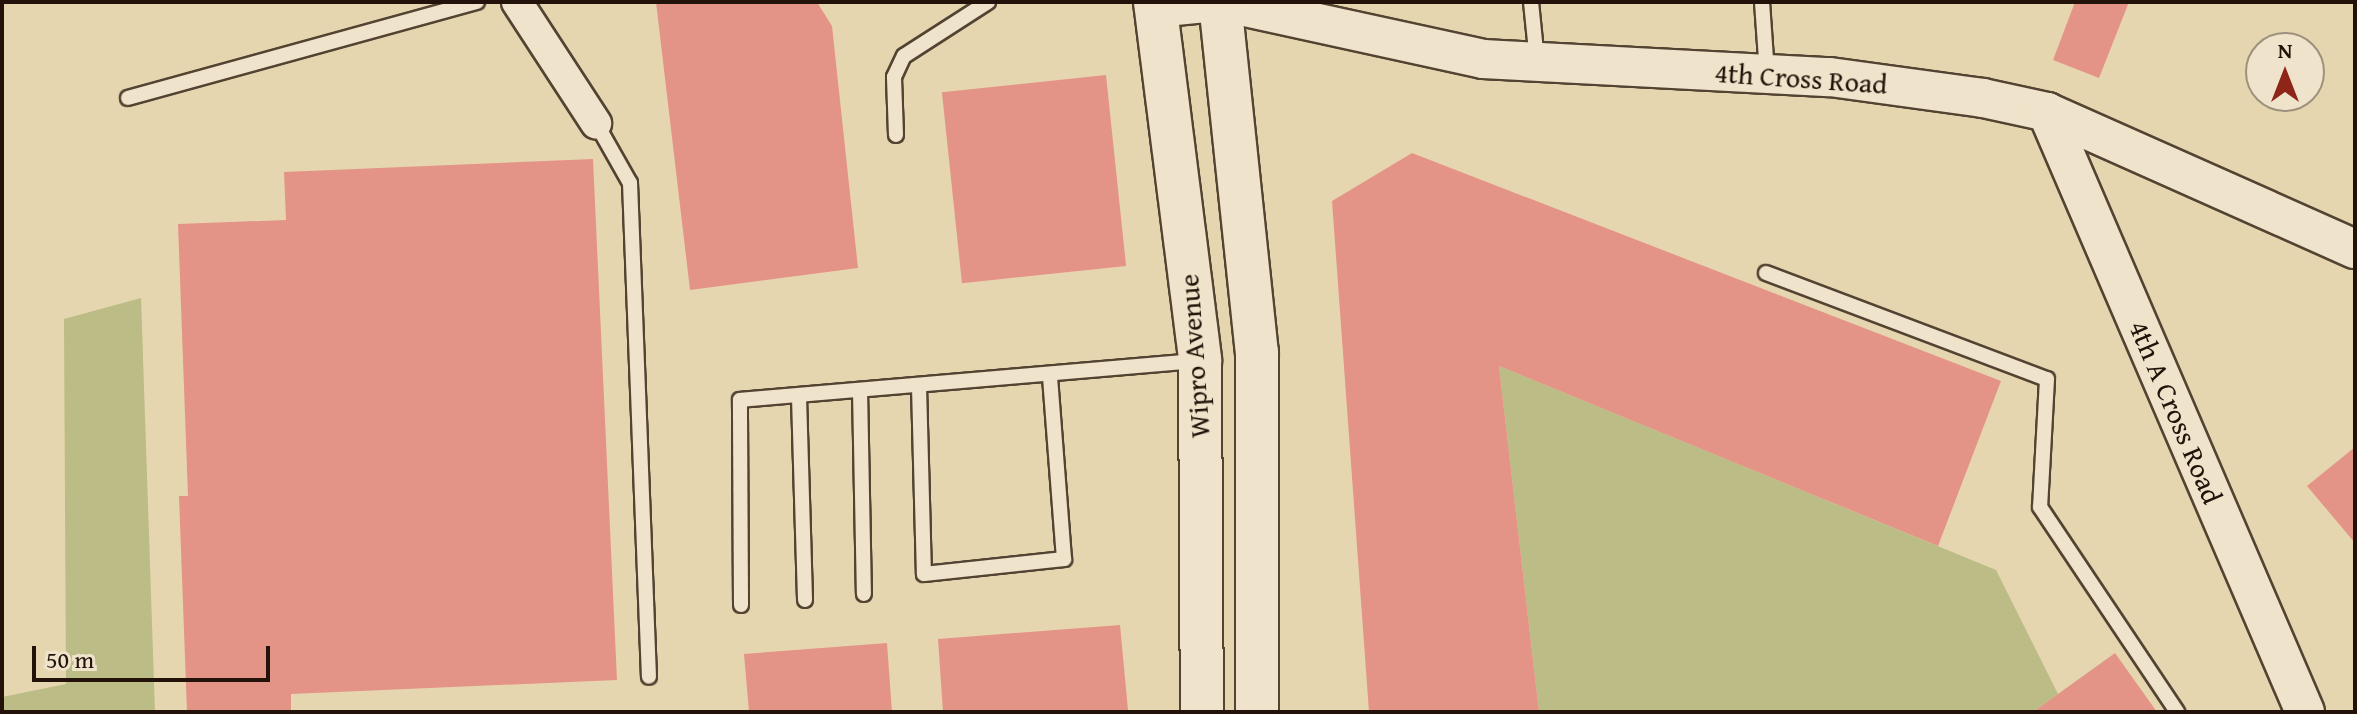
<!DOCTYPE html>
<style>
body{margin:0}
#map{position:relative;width:2357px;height:714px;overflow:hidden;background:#e6d6af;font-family:"Gentium Book Plus",serif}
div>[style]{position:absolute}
.green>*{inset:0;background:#bbbc86}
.building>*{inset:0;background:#e49486;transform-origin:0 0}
.roads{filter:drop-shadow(2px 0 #534332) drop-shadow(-2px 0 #534332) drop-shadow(0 2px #534332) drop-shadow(0 -2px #534332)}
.service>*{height:14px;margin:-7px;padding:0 7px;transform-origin:7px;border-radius:7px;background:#efe4cb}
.minor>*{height:30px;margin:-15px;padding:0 15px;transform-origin:15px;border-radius:15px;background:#efe4cb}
.tertiary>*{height:38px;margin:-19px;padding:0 19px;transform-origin:19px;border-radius:19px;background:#efe4cb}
.secondary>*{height:42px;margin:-21px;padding:0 21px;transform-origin:21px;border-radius:21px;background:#efe4cb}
span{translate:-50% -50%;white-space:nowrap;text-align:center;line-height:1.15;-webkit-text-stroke:7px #efe4cb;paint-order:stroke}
.street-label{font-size:28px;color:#221209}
.frame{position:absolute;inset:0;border:4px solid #221209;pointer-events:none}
.north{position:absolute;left:2245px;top:32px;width:80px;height:80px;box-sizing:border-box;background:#efe4cb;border:2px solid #9d907d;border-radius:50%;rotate:0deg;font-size:22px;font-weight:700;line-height:32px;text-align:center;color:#221209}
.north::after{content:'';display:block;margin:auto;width:28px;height:36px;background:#8f2418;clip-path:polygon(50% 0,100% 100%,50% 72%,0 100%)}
.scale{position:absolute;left:32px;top:646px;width:238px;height:36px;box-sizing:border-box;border:4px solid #221209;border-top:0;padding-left:10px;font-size:24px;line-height:28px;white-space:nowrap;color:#221209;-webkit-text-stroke:6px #efe4cb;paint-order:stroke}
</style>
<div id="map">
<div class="green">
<div style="clip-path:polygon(141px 298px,155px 712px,2px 712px,2px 697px,66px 684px,64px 319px)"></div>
<div style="clip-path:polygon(1499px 366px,1996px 570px,2058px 694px,2033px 712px,1539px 712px)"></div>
</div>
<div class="building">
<div style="clip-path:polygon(656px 2px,817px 2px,832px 26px,858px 268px,690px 290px)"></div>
<div style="clip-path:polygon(2075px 2px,2129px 2px,2099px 78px,2053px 60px)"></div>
<div style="left:1106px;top:75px;width:192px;height:165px;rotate:84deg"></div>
<div style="clip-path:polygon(1412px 153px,2001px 381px,1938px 546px,1499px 366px,1539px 712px,1369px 712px,1332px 201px)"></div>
<div style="clip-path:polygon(593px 159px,617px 680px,291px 694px,291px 712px,187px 712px,179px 496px,188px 496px,178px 224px,286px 220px,284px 172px)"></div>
<div style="clip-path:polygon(2355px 447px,2355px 543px,2307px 486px)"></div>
<div style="clip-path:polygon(1120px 625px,1128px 710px,943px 712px,938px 639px)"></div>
<div style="clip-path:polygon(887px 643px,892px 712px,749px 712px,744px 654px)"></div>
<div style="clip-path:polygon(2115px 653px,2157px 712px,2033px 712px)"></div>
</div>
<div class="roads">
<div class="service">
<div style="left:1531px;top:2px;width:59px;rotate:84.2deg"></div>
<div style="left:1762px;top:2px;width:72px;rotate:86deg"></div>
<div style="left:128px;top:98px;width:362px;rotate:-15.4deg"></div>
<div style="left:596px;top:123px;width:69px;rotate:60.5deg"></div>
<div style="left:630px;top:183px;width:494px;rotate:87.8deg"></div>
<div style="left:896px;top:135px;width:58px;rotate:-92deg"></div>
<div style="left:894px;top:77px;width:23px;rotate:-65deg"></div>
<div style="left:904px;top:56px;width:100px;rotate:-32.7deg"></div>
<div style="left:1766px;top:273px;width:300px;rotate:20.7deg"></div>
<div style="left:2047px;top:379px;width:128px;rotate:93.1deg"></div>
<div style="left:2040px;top:507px;width:247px;rotate:56.2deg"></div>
<div style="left:919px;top:386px;width:188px;rotate:88.5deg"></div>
<div style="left:924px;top:574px;width:141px;rotate:-6.1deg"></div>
<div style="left:1064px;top:559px;width:185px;rotate:-94.4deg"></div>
<div style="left:860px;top:390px;width:204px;rotate:88.9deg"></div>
<div style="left:799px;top:397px;width:203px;rotate:88.3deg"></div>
<div style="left:741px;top:605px;width:205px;rotate:-90.3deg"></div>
<div style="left:740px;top:400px;width:459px;rotate:-4.9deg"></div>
</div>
<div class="minor">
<div style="left:517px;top:2px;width:145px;rotate:56.9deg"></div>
</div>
<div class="tertiary">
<div style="left:1222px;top:2px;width:267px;rotate:12.3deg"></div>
<div style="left:1483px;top:59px;width:347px;rotate:3deg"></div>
<div style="left:1830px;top:77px;width:154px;rotate:7.8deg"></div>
<div style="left:1983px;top:98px;width:66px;rotate:12.3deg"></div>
<div style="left:2047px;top:112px;width:337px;rotate:24deg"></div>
<div style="left:1155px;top:8px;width:61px;rotate:-5.6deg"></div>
<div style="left:2047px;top:112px;width:653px;rotate:66.73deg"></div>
</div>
<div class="secondary">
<div style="left:1155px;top:2px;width:361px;rotate:82.8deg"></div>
<div style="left:1200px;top:360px;width:352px;rotate:89.7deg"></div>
<div style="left:1220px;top:2px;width:352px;rotate:84deg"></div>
<div style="left:1257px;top:352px;width:360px;rotate:90deg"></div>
</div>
</div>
<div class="street-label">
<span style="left:1801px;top:78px;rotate:4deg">4th Cross Road</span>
<span style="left:1194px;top:356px;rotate:-94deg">Wipro Avenue</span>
<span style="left:2176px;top:412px;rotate:67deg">4th A Cross Road</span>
</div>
<div class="frame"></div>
<div class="north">N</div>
<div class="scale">50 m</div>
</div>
